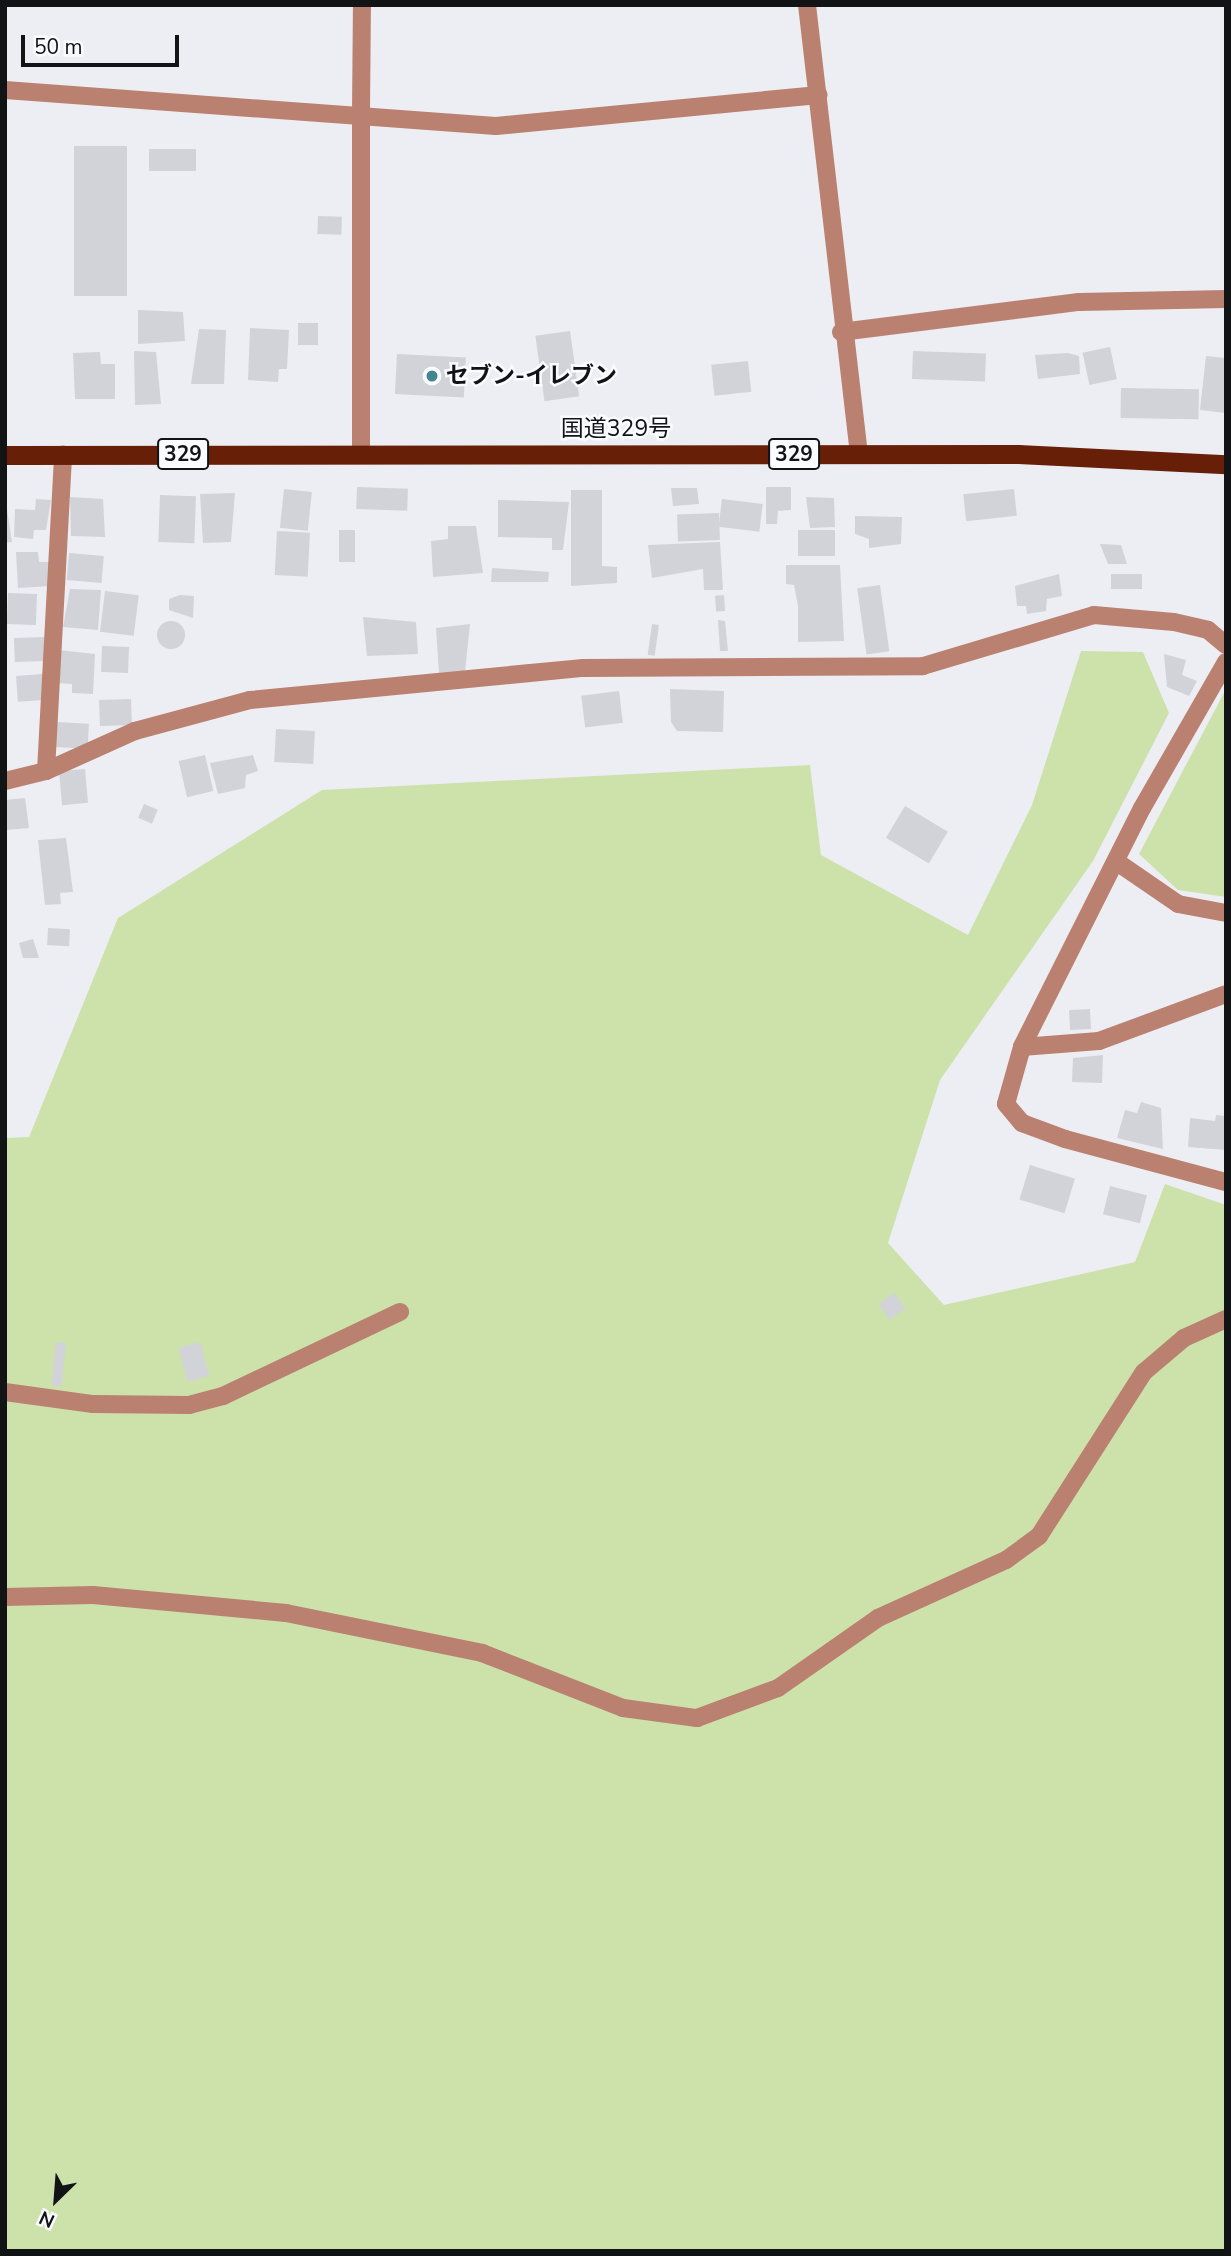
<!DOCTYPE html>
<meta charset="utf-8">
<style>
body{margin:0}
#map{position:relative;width:1231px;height:2256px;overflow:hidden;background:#edeef4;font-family:"Nunito Sans","Noto Sans JP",sans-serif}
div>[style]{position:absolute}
.green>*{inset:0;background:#cde1ab}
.building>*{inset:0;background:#d1d3d8;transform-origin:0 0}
.round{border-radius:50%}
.minor>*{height:18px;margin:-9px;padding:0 9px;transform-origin:9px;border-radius:9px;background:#bb8170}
.tertiary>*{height:18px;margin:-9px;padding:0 9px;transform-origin:9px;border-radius:9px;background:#bb8170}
.trunk>*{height:19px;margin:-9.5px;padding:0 9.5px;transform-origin:9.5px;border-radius:9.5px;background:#681f08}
.dots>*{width:19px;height:19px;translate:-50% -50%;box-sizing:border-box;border:4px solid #fafbff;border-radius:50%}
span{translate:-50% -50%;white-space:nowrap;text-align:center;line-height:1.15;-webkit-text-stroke:5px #fafbff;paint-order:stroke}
.shield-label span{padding:2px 5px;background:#fafbff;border:2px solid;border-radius:5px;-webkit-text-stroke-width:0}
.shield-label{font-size:21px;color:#121315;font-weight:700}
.poi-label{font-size:23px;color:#121315;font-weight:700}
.left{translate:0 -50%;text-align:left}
.street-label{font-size:23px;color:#121315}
.frame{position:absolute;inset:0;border:7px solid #121315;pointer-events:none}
.north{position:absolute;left:21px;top:2165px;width:70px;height:70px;-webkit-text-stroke:5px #fafbff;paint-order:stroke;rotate:205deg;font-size:19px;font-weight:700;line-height:28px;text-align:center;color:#121315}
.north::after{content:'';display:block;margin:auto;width:24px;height:32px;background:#121315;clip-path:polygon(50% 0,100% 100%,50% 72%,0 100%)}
.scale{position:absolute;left:21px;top:35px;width:158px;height:32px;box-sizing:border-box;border:4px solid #121315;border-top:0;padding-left:9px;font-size:21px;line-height:24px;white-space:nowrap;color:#121315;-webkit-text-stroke:5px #fafbff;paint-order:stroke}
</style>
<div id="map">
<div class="green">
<div style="clip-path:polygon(1081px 651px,1143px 652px,1169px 713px,1093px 861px,940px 1080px,888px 1243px,944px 1305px,1135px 1262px,1165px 1184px,1226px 1205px,1226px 2251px,5px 2251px,5px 1138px,29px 1137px,118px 918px,322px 790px,810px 765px,821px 855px,968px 935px,1032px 805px)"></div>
<div style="clip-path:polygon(1226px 689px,1226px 897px,1178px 890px,1139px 854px)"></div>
</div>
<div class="building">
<div style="left:74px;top:146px;width:53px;height:150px"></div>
<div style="left:196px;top:149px;width:22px;height:47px;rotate:90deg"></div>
<div style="left:318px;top:216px;width:24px;height:18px;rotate:2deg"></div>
<div style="clip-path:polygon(138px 310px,183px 312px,185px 341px,138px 344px)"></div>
<div style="left:298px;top:323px;width:20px;height:22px"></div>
<div style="clip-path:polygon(250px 328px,289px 330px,287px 369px,279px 369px,278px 382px,248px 380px)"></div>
<div style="clip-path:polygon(199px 329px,226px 330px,224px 384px,191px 384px)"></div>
<div style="left:570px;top:331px;width:66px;height:35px;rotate:82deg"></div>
<div style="left:1110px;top:347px;width:33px;height:28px;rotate:78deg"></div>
<div style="clip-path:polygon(134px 351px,156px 352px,161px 404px,135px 405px)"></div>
<div style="left:913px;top:351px;width:73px;height:28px;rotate:2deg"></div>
<div style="clip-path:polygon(100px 352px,101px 364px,115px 364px,115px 399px,75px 399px,73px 353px)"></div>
<div style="clip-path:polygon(1068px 353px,1079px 356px,1080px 374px,1038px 379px,1035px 355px)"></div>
<div style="left:397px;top:354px;width:69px;height:40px;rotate:3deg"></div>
<div style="clip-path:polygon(1206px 356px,1226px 358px,1226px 413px,1200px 410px)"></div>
<div style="left:748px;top:361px;width:31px;height:37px;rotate:84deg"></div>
<div style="left:1121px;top:388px;width:78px;height:30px;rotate:1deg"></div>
<div style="left:357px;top:487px;width:51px;height:22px;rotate:2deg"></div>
<div style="clip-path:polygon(766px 487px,791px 487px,791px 510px,778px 511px,777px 524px,766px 524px)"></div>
<div style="clip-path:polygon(671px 488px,697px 488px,699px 504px,673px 506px)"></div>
<div style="left:284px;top:489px;width:28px;height:39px;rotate:6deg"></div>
<div style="left:1014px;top:489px;width:27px;height:51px;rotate:84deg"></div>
<div style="clip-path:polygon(571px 490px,602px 490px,602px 566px,617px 567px,617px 583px,571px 586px)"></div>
<div style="clip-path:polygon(235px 493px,231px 542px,203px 543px,200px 494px)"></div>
<div style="left:160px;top:495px;width:36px;height:47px;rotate:2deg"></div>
<div style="clip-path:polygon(5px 496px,12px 542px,5px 543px)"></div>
<div style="clip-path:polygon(70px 497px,103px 499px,105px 537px,71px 536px)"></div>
<div style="clip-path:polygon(806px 497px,834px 498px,835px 527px,810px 528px)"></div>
<div style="clip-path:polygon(36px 499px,51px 500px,46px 530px,34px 530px,33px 539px,14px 537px,15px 509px,35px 510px)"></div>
<div style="left:722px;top:499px;width:41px;height:28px;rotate:7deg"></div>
<div style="clip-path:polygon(498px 500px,569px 502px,563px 550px,552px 550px,552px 538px,498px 537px)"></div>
<div style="left:719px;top:513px;width:27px;height:42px;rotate:88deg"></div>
<div style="clip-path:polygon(855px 516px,902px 517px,901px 544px,869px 548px,869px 539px,855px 534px)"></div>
<div style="clip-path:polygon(448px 526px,476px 526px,483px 573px,433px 577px,431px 541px,448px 539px)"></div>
<div style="left:339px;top:530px;width:16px;height:32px"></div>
<div style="left:835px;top:530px;width:26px;height:37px;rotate:90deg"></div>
<div style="left:277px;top:531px;width:33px;height:44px;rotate:3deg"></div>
<div style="clip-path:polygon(720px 542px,723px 590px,704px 590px,703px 569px,652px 578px,648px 545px)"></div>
<div style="clip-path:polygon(1100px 544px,1121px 545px,1127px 564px,1108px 564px)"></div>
<div style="clip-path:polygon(16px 552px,38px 552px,39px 562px,50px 562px,51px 586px,18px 588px)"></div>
<div style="left:69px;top:553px;width:35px;height:27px;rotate:5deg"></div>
<div style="clip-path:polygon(786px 565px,840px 565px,844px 641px,798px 642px,798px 606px,794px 585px,786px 584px)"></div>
<div style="clip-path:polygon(492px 568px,549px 572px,548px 582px,491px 582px)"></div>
<div style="clip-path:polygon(1059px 574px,1062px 596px,1047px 599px,1046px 611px,1027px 614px,1026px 606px,1017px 606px,1015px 586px)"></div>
<div style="left:1111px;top:574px;width:31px;height:15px"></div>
<div style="left:880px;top:585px;width:67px;height:23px;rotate:82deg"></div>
<div style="clip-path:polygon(70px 589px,101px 590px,98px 630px,63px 627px)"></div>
<div style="left:105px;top:591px;width:34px;height:41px;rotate:7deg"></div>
<div style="left:8px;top:593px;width:29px;height:31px;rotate:2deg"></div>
<div style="clip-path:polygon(180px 595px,194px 596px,193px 618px,169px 610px,169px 599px)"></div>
<div style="left:724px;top:595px;width:16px;height:9px;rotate:86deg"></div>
<div style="clip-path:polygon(363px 617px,416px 622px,418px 654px,367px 656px)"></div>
<div style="clip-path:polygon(718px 620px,725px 621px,728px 651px,720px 651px)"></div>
<div class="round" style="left:157px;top:621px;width:28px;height:28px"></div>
<div style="clip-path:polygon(470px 624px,465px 671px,439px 673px,436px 628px)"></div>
<div style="left:652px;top:624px;width:7px;height:31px;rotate:8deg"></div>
<div style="left:46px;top:637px;width:24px;height:32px;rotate:88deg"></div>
<div style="left:102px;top:646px;width:27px;height:26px;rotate:2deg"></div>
<div style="clip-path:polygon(58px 650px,95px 654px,93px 694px,72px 693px,72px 684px,56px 683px)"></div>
<div style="clip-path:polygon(1164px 654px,1186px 660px,1182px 675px,1197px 681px,1189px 696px,1167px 687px)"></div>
<div style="left:43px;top:674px;width:26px;height:27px;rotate:86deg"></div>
<div style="clip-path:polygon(670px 689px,724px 691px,723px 732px,677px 731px,671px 722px)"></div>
<div style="left:619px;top:691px;width:32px;height:38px;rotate:83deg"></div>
<div style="left:131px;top:699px;width:26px;height:32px;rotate:88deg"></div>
<div style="left:56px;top:722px;width:33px;height:25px;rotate:3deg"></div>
<div style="left:276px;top:729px;width:39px;height:33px;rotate:3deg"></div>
<div style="left:205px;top:755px;width:37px;height:27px;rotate:77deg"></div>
<div style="clip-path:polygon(253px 755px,258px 771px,246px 775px,245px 788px,218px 794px,210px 763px)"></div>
<div style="left:85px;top:769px;width:34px;height:26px;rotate:85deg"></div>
<div style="clip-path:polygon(25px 798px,29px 828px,5px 830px,5px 800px)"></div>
<div style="left:144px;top:804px;width:15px;height:15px;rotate:23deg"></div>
<div style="left:905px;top:806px;width:50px;height:37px;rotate:31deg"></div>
<div style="clip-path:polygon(66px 838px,73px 892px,60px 893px,61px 904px,45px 905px,38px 840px)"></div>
<div style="left:48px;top:928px;width:22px;height:17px;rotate:3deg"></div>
<div style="clip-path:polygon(33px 939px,39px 958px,23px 958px,19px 943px)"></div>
<div style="left:1090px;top:1009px;width:20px;height:21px;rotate:87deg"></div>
<div style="clip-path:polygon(1103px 1055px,1102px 1083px,1072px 1082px,1073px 1058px)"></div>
<div style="clip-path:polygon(1141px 1102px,1161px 1108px,1163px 1149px,1117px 1138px,1125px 1110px,1137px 1113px)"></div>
<div style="clip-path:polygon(1216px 1115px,1226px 1116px,1226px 1150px,1188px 1147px,1190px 1118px,1215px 1121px)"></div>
<div style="left:1030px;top:1165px;width:47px;height:36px;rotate:17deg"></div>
<div style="left:1110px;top:1186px;width:38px;height:29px;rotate:14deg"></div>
<div style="left:894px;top:1293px;width:19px;height:19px;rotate:54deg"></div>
<div style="left:56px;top:1342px;width:10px;height:44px;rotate:6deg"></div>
<div style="left:200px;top:1342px;width:35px;height:22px;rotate:75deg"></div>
</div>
<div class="minor">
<div style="left:361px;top:112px;width:107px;rotate:-89.5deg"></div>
<div style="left:1226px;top:662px;width:168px;rotate:119.9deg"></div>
<div style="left:1142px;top:808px;width:267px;rotate:116.7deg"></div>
<div style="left:1022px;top:1047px;width:59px;rotate:105.7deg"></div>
<div style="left:1006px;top:1104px;width:25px;rotate:50deg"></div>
<div style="left:1022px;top:1123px;width:46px;rotate:20.4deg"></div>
<div style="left:1065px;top:1139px;width:167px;rotate:15deg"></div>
<div style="left:46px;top:771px;width:317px;rotate:-86.9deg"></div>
<div style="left:5px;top:781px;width:42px;rotate:-13.7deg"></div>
<div style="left:46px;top:771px;width:98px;rotate:-24.2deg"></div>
<div style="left:135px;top:731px;width:119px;rotate:-15.1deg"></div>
<div style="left:250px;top:700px;width:335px;rotate:-5.5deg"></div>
<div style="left:583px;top:668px;width:340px;rotate:-0.3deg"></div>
<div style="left:923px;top:666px;width:178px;rotate:-16.6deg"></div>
<div style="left:1094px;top:615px;width:80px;rotate:5deg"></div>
<div style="left:1174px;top:622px;width:35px;rotate:13deg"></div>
<div style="left:1208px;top:630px;width:23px;rotate:40deg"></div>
<div style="left:1117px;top:862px;width:74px;rotate:34.5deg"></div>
<div style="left:1178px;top:904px;width:49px;rotate:10.6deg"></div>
<div style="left:1022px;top:1047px;width:77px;rotate:-4.5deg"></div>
<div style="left:1099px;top:1041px;width:135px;rotate:-20.3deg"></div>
<div style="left:5px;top:1597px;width:88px;rotate:-1.3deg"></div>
<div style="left:93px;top:1595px;width:194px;rotate:5.3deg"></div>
<div style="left:286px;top:1613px;width:200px;rotate:11.5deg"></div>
<div style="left:482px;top:1653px;width:151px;rotate:21.3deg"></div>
<div style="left:623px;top:1708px;width:75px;rotate:7.7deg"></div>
<div style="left:697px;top:1718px;width:86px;rotate:-20.3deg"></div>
<div style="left:778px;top:1688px;width:122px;rotate:-35deg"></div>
<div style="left:878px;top:1618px;width:141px;rotate:-24.4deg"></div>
<div style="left:1006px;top:1560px;width:41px;rotate:-36deg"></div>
<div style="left:1039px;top:1536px;width:195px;rotate:-57.4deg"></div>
<div style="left:1144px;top:1372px;width:52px;rotate:-40.4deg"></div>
<div style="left:1184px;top:1338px;width:46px;rotate:-24.3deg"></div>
</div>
<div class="tertiary">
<div style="left:807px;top:5px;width:453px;rotate:83.4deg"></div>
<div style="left:5px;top:90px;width:492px;rotate:4.2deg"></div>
<div style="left:496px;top:126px;width:324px;rotate:-5.5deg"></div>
<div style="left:361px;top:112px;width:342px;rotate:90deg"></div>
<div style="left:841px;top:332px;width:240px;rotate:-7.2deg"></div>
<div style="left:1079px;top:302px;width:147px;rotate:-1.2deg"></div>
<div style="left:5px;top:1392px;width:89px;rotate:7.8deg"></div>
<div style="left:93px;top:1404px;width:96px;rotate:0.6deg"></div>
<div style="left:189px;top:1405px;width:35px;rotate:-15deg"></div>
<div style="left:223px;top:1396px;width:196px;rotate:-25.4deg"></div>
</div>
<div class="trunk">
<div style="left:5px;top:455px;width:1013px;rotate:-0.06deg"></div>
<div style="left:1018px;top:454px;width:208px;rotate:2.8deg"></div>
</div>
<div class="dots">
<div style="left:432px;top:376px;background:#428694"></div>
</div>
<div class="shield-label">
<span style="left:183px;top:454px">329</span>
<span style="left:794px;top:454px">329</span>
</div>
<div class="poi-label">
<span class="left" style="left:446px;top:376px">セブン-イレブン</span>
</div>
<div class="street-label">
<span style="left:616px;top:429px">国道329号</span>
</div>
<div class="frame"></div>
<div class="north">N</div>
<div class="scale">50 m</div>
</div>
